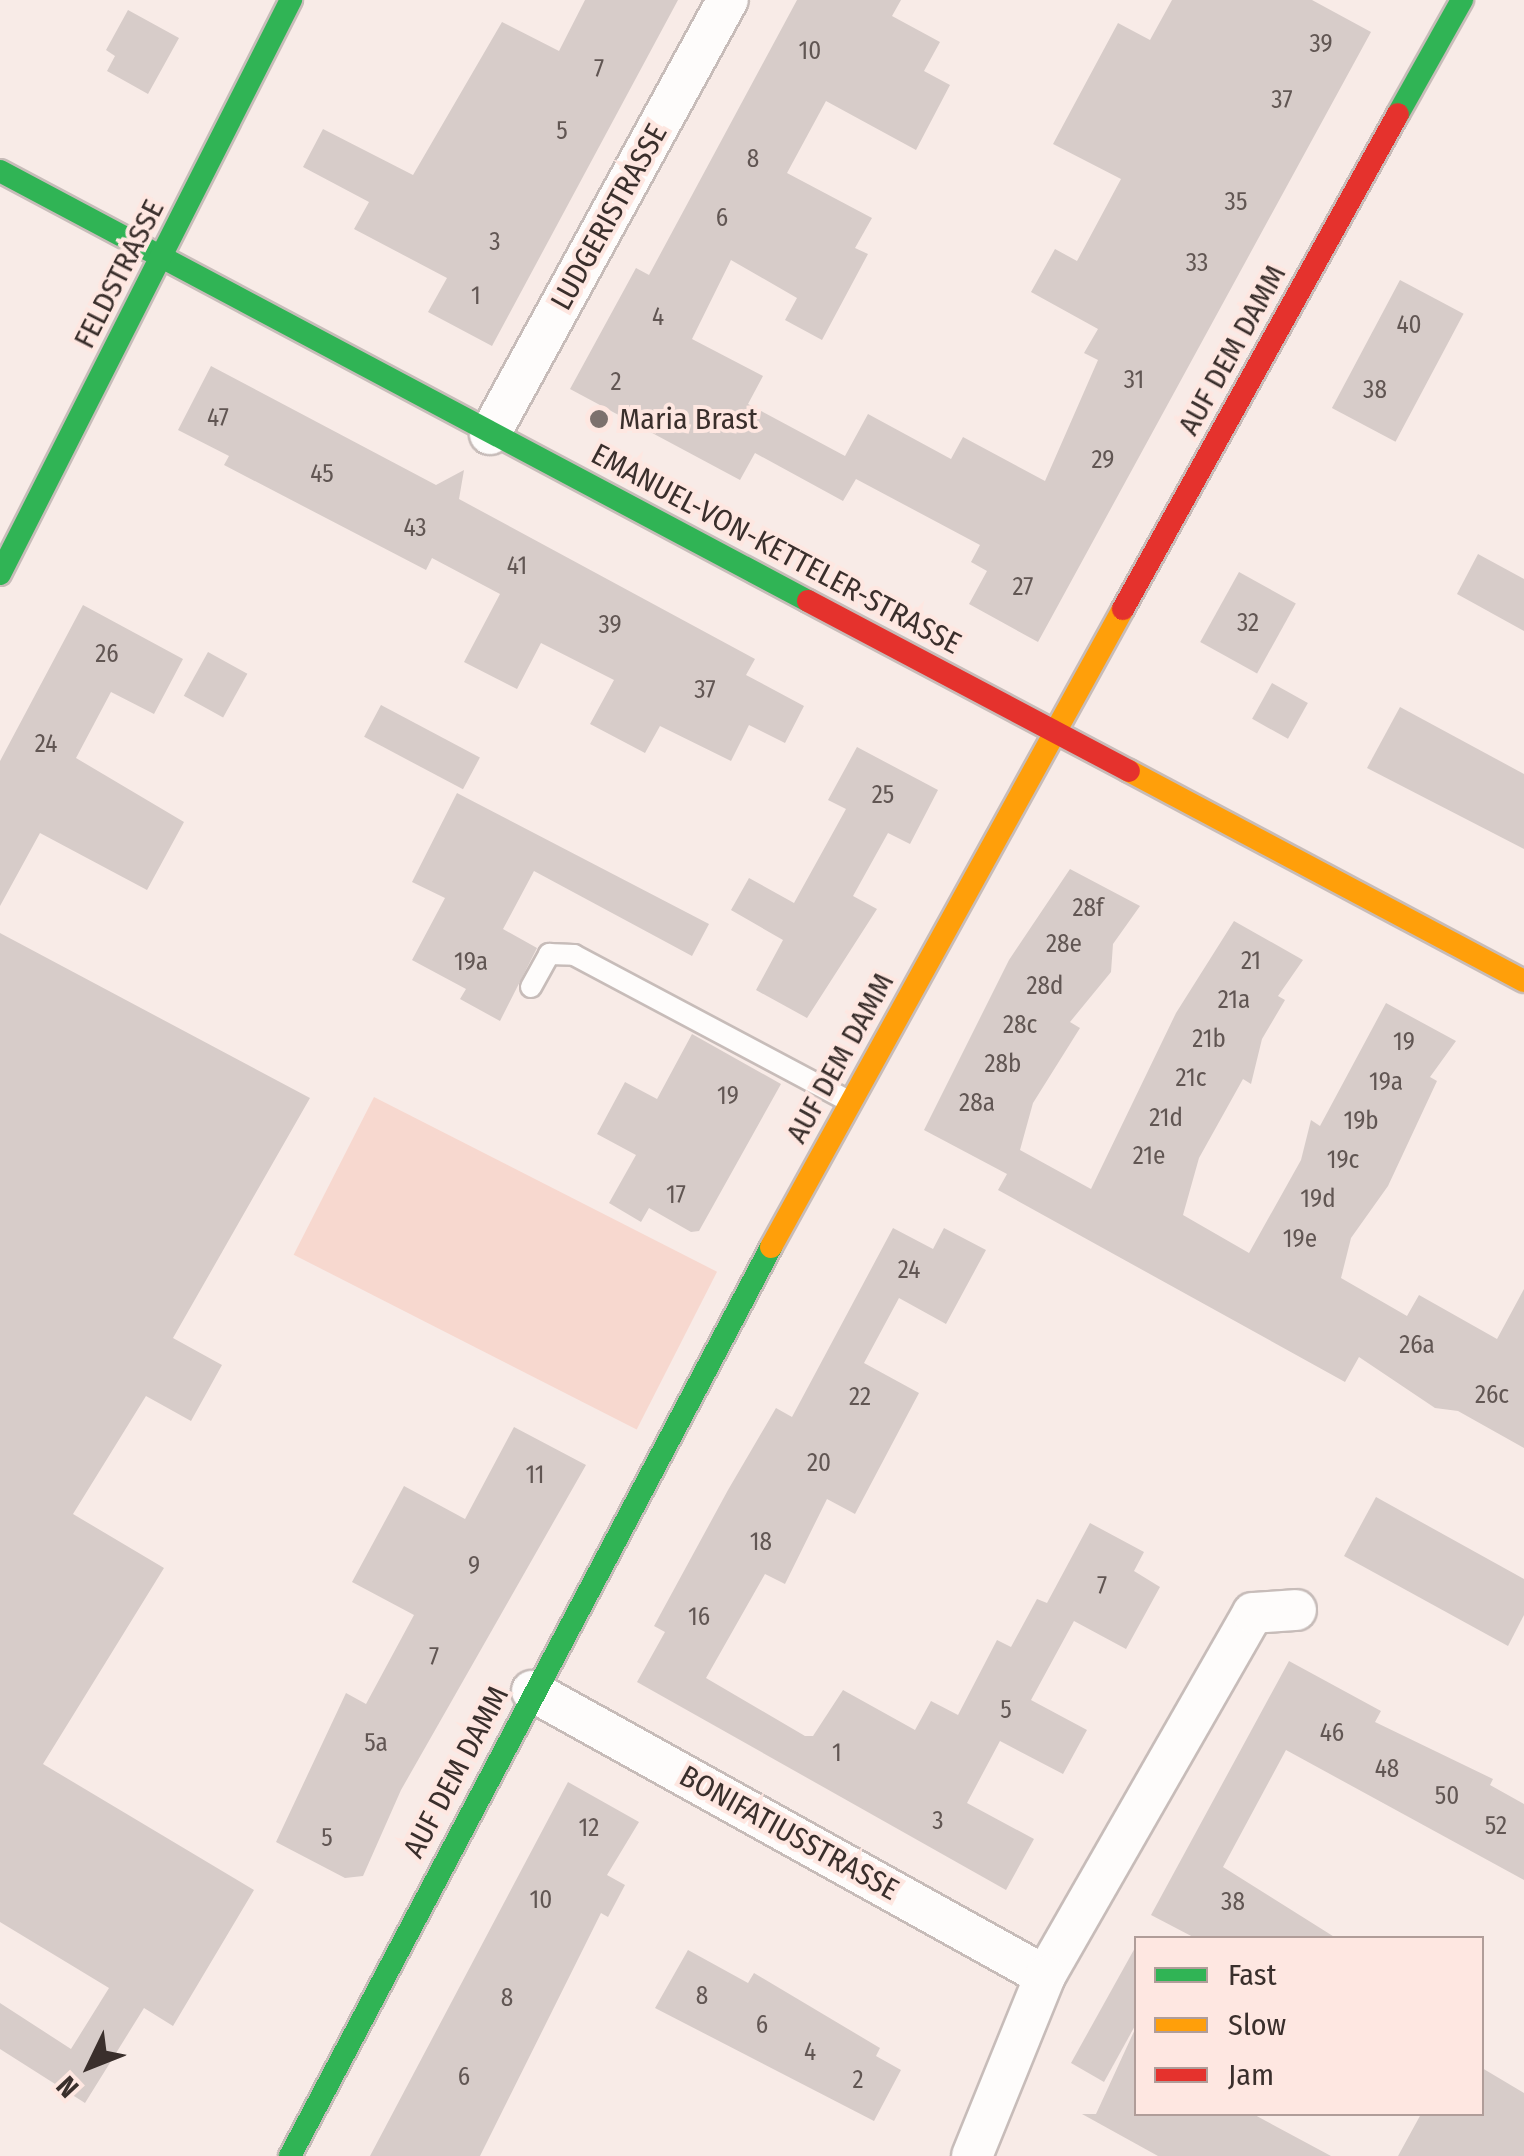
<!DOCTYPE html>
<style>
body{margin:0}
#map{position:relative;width:1524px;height:2156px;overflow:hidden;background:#f8ebe7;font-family:"Fira Sans Condensed",sans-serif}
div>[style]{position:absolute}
.green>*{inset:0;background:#f7d8cf;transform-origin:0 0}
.building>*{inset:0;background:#d7ccc9;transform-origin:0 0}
.roads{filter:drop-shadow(2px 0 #c7bcb9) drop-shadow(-2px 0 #c7bcb9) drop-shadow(0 2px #c7bcb9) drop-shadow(0 -2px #c7bcb9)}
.lane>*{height:20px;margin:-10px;padding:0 10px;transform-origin:10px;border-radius:10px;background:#fefcfb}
.street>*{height:40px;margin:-20px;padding:0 20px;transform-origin:20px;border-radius:20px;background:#fefcfb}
.fast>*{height:22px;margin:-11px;padding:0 11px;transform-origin:11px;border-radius:11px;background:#30b455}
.slow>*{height:22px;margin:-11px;padding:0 11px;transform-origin:11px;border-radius:11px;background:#ff9f0a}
.jam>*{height:22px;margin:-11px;padding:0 11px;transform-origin:11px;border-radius:11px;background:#e5322d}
.dots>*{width:28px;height:28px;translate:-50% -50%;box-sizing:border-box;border:5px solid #fee7e1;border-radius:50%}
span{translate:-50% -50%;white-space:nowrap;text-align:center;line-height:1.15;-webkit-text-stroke:8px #fee7e1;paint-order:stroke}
.number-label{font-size:25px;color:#615653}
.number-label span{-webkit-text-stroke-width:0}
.street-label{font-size:30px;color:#3a2f2c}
.poi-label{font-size:30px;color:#3a2f2c}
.left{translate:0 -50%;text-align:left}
.legend{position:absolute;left:1134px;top:1936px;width:350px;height:180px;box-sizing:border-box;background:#fee7e1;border:2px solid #b09d99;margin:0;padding:12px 18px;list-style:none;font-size:30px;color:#3a2f2c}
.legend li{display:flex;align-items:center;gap:20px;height:50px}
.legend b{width:50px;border:2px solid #b09d99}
.north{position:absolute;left:40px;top:2016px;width:100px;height:100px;-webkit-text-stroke:8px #fee7e1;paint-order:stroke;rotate:227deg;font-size:28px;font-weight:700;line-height:40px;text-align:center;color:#3a2f2c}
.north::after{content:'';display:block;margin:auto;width:35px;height:45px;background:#3a2f2c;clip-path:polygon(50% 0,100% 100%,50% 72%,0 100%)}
</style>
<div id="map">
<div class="green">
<div style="left:374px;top:1097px;width:385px;height:177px;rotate:27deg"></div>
</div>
<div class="building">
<div style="clip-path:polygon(585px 0,678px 0,492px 346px,428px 312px,447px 278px,354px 229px,369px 202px,303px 167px,323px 129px,413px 175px,502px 22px,559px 51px)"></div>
<div style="clip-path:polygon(797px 0,901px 0,892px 16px,940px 42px,924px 71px,950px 85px,916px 150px,826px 101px,787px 173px,872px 218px,855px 248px,868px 254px,822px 340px,785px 320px,797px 298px,731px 260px,692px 339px,763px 376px,748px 404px,845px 456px,868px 414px,951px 459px,963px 437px,1045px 481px,1098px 360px,1084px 353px,1098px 329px,1031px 292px,1055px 249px,1077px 261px,1121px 179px,1053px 144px,1118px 23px,1150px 40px,1172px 0,1312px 0,1371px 32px,1038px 642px,969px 604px,987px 571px,971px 562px,980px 545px,856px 479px,843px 501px,755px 453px,740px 480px,570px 389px,636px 268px,649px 275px)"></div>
<div style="clip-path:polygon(128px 10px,179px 38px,148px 94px,107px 71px,115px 56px,106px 50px)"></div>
<div style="left:1400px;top:280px;width:72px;height:145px;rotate:28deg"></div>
<div style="clip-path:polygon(211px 366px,436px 485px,464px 470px,459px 499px,755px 659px,746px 675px,804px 706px,785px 743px,749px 725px,731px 761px,660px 726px,645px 753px,590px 724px,614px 680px,541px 643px,517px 689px,464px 662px,500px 594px,432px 558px,426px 570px,224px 465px,229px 456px,178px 430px)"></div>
<div style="clip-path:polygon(1478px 554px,1524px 579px,1524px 631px,1457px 594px)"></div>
<div style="left:1239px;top:572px;width:65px;height:80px;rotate:29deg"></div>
<div style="clip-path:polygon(83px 605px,183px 659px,154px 714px,111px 692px,76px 758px,184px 822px,147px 890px,40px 833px,0 906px,0 761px)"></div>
<div style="left:208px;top:652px;width:45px;height:50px;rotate:29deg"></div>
<div style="left:1272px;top:683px;width:41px;height:41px;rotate:29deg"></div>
<div style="left:381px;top:705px;width:112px;height:36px;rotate:28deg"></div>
<div style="clip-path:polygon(1400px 707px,1524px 774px,1524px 849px,1367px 768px)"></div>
<div style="clip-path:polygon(857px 747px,938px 790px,910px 844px,888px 833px,853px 896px,877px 909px,807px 1018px,756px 990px,783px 940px,731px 910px,749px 878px,794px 903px,846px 809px,828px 800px)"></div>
<div style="clip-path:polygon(457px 793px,709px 924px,692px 956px,534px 871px,503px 929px,537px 948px,500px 1021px,460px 999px,466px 989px,412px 960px,445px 898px,412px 882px)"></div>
<div style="clip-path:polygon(1070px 869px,1140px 906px,1113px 944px,1111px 972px,1070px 1022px,1080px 1028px,1033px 1103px,1020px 1150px,1091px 1189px,1176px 1013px,1234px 921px,1303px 960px,1278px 996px,1285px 1000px,1262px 1039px,1251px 1084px,1243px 1079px,1199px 1158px,1183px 1215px,1249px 1253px,1301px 1160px,1311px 1120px,1320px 1126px,1386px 1003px,1456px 1041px,1430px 1077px,1437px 1081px,1388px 1186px,1351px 1238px,1341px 1278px,1407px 1316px,1419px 1295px,1497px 1339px,1524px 1289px,1524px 1448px,1458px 1411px,1435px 1408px,1359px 1357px,1345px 1382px,998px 1190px,1007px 1174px,924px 1130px,1009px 960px)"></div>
<div style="clip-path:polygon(0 933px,310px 1098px,173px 1338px,222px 1365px,191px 1421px,146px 1396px,73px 1514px,164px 1568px,43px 1764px,254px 1890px,173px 2026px,144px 2008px,85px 2103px,0 2049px,0 2003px,71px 2049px,109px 1988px,0 1922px)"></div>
<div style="clip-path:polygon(692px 1034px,781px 1084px,699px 1231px,691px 1232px,649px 1208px,641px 1222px,609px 1203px,636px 1155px,597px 1134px,625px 1082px,657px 1099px)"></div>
<div style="clip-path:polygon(893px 1228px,933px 1249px,944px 1228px,986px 1250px,946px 1324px,899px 1298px,864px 1363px,919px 1393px,855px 1514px,827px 1499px,785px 1584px,765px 1574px,706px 1678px,805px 1736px,813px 1736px,843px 1690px,915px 1730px,931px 1701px,958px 1715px,997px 1640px,1011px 1647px,1037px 1599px,1047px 1603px,1090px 1523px,1144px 1552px,1134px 1571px,1160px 1587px,1126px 1649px,1074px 1621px,1031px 1700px,1087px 1730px,1063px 1774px,1000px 1741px,967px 1803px,1034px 1839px,1006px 1890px,637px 1682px,665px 1632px,654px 1626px,728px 1490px,776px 1408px,792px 1417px)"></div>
<div style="clip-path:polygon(514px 1427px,586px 1465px,401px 1790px,363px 1876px,345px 1878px,276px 1842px,346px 1693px,366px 1704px,414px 1615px,352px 1582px,404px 1486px,465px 1519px)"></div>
<div style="clip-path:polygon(1376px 1497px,1524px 1579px,1524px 1615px,1508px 1646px,1344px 1556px)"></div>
<div style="clip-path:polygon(1289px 1661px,1381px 1711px,1375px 1722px,1493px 1779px,1490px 1785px,1524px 1804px,1524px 1880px,1286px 1750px,1223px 1867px,1336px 1938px,1195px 1938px,1151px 1915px)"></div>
<div style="clip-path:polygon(568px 1782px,639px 1822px,607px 1875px,625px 1885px,608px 1917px,601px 1913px,480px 2156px,370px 2156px)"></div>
<div style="clip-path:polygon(1136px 1946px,1136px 2024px,1104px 2082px,1071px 2063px)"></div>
<div style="clip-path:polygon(688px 1950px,748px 1983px,754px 1973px,880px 2048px,876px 2056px,901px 2070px,874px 2121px,655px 2008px)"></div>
<div style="clip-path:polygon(1136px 2027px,1136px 2114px,1253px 2114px,1331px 2156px,1158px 2156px,1082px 2114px,1096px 2114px)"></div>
<div style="clip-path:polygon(1482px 2068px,1524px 2093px,1524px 2156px,1398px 2156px,1421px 2114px,1482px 2114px)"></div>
</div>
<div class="roads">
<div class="lane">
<div style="left:531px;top:987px;width:38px;rotate:-61deg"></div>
<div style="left:549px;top:954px;width:25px;rotate:2deg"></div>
<div style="left:574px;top:955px;width:309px;rotate:28deg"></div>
</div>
<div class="street">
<div style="left:490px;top:434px;width:495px;rotate:-61.3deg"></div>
<div style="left:532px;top:1691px;width:587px;rotate:29.05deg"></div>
<div style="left:1045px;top:1976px;width:418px;rotate:-60.2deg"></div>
<div style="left:1253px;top:1613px;width:43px;rotate:-4deg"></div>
<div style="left:972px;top:2156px;width:194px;rotate:-67.9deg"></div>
</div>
<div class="fast">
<div style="left:1398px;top:114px;width:131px;rotate:-60.7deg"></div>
<div style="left:0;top:171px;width:915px;rotate:28.02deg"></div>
<div style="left:0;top:574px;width:644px;rotate:-63.12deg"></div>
<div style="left:290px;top:2156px;width:1028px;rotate:-62.11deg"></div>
</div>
<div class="slow">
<div style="left:1129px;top:771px;width:447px;rotate:28deg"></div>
<div style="left:771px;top:1247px;width:729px;rotate:-61.11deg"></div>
</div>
<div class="jam">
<div style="left:808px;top:601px;width:363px;rotate:27.9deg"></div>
<div style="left:1123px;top:609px;width:566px;rotate:-60.95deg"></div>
</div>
</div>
<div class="dots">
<div style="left:599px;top:419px;background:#7c716d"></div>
</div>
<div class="number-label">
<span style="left:1321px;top:44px">39</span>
<span style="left:810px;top:51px">10</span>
<span style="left:599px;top:69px">7</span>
<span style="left:1282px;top:100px">37</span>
<span style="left:562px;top:131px">5</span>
<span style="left:753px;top:159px">8</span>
<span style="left:1236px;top:202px">35</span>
<span style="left:722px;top:218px">6</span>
<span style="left:495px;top:242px">3</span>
<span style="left:1197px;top:263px">33</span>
<span style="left:476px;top:296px">1</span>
<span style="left:658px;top:317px">4</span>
<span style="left:1409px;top:325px">40</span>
<span style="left:1134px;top:380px">31</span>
<span style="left:616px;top:382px">2</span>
<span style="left:1375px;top:390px">38</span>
<span style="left:218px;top:418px">47</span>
<span style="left:1103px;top:460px">29</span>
<span style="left:322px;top:474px">45</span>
<span style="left:415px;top:528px">43</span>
<span style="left:517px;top:566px">41</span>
<span style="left:1023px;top:587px">27</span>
<span style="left:1248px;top:623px">32</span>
<span style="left:610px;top:625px">39</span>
<span style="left:107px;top:654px">26</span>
<span style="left:705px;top:690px">37</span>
<span style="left:46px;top:744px">24</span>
<span style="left:883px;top:795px">25</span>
<span style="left:1088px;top:908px">28f</span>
<span style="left:1064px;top:944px">28e</span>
<span style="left:1251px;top:961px">21</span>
<span style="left:471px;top:962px">19a</span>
<span style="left:1045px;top:986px">28d</span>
<span style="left:1234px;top:1000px">21a</span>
<span style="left:1020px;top:1025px">28c</span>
<span style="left:1209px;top:1039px">21b</span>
<span style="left:1404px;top:1042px">19</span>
<span style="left:1003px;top:1064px">28b</span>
<span style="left:1191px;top:1078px">21c</span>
<span style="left:1386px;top:1082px">19a</span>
<span style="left:728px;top:1096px">19</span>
<span style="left:977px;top:1103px">28a</span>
<span style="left:1166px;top:1118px">21d</span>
<span style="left:1361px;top:1121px">19b</span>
<span style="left:1149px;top:1156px">21e</span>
<span style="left:1343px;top:1160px">19c</span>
<span style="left:676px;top:1195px">17</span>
<span style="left:1318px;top:1199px">19d</span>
<span style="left:1300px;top:1239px">19e</span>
<span style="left:909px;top:1270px">24</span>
<span style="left:1417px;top:1345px">26a</span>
<span style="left:1492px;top:1395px">26c</span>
<span style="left:860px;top:1397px">22</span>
<span style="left:819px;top:1463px">20</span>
<span style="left:535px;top:1475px">11</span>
<span style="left:761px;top:1542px">18</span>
<span style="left:474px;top:1566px">9</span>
<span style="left:1102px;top:1586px">7</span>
<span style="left:699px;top:1617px">16</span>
<span style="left:434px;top:1657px">7</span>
<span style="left:1006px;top:1710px">5</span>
<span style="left:1332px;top:1733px">46</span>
<span style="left:376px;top:1743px">5a</span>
<span style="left:837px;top:1753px">1</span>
<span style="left:1387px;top:1769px">48</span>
<span style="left:1447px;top:1796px">50</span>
<span style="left:938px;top:1821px">3</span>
<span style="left:1496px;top:1826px">52</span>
<span style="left:589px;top:1828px">12</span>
<span style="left:327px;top:1838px">5</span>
<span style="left:541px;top:1900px">10</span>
<span style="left:1233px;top:1902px">38</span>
<span style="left:702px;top:1996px">8</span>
<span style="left:507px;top:1998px">8</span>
<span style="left:762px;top:2025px">6</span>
<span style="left:810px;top:2052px">4</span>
<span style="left:464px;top:2077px">6</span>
<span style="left:858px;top:2080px">2</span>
</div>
<div class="street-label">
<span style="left:609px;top:217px;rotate:-61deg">LUDGERISTRASSE</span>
<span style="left:119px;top:274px;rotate:-63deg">FELDSTRASSE</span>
<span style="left:1232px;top:350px;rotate:-61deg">AUF DEM DAMM</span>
<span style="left:776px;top:549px;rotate:28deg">EMANUEL-VON-KETTELER-STRASSE</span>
<span style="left:840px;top:1058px;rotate:-61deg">AUF DEM DAMM</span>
<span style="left:456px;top:1772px;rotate:-62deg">AUF DEM DAMM</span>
<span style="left:789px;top:1833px;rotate:29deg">BONIFATIUSSTRASSE</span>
</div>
<div class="poi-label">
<span class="left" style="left:619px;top:419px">Maria Brast</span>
</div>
<ul class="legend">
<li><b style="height:12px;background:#30b455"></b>Fast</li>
<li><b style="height:12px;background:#ff9f0a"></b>Slow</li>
<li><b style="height:12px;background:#e5322d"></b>Jam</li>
</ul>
<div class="north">N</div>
</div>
